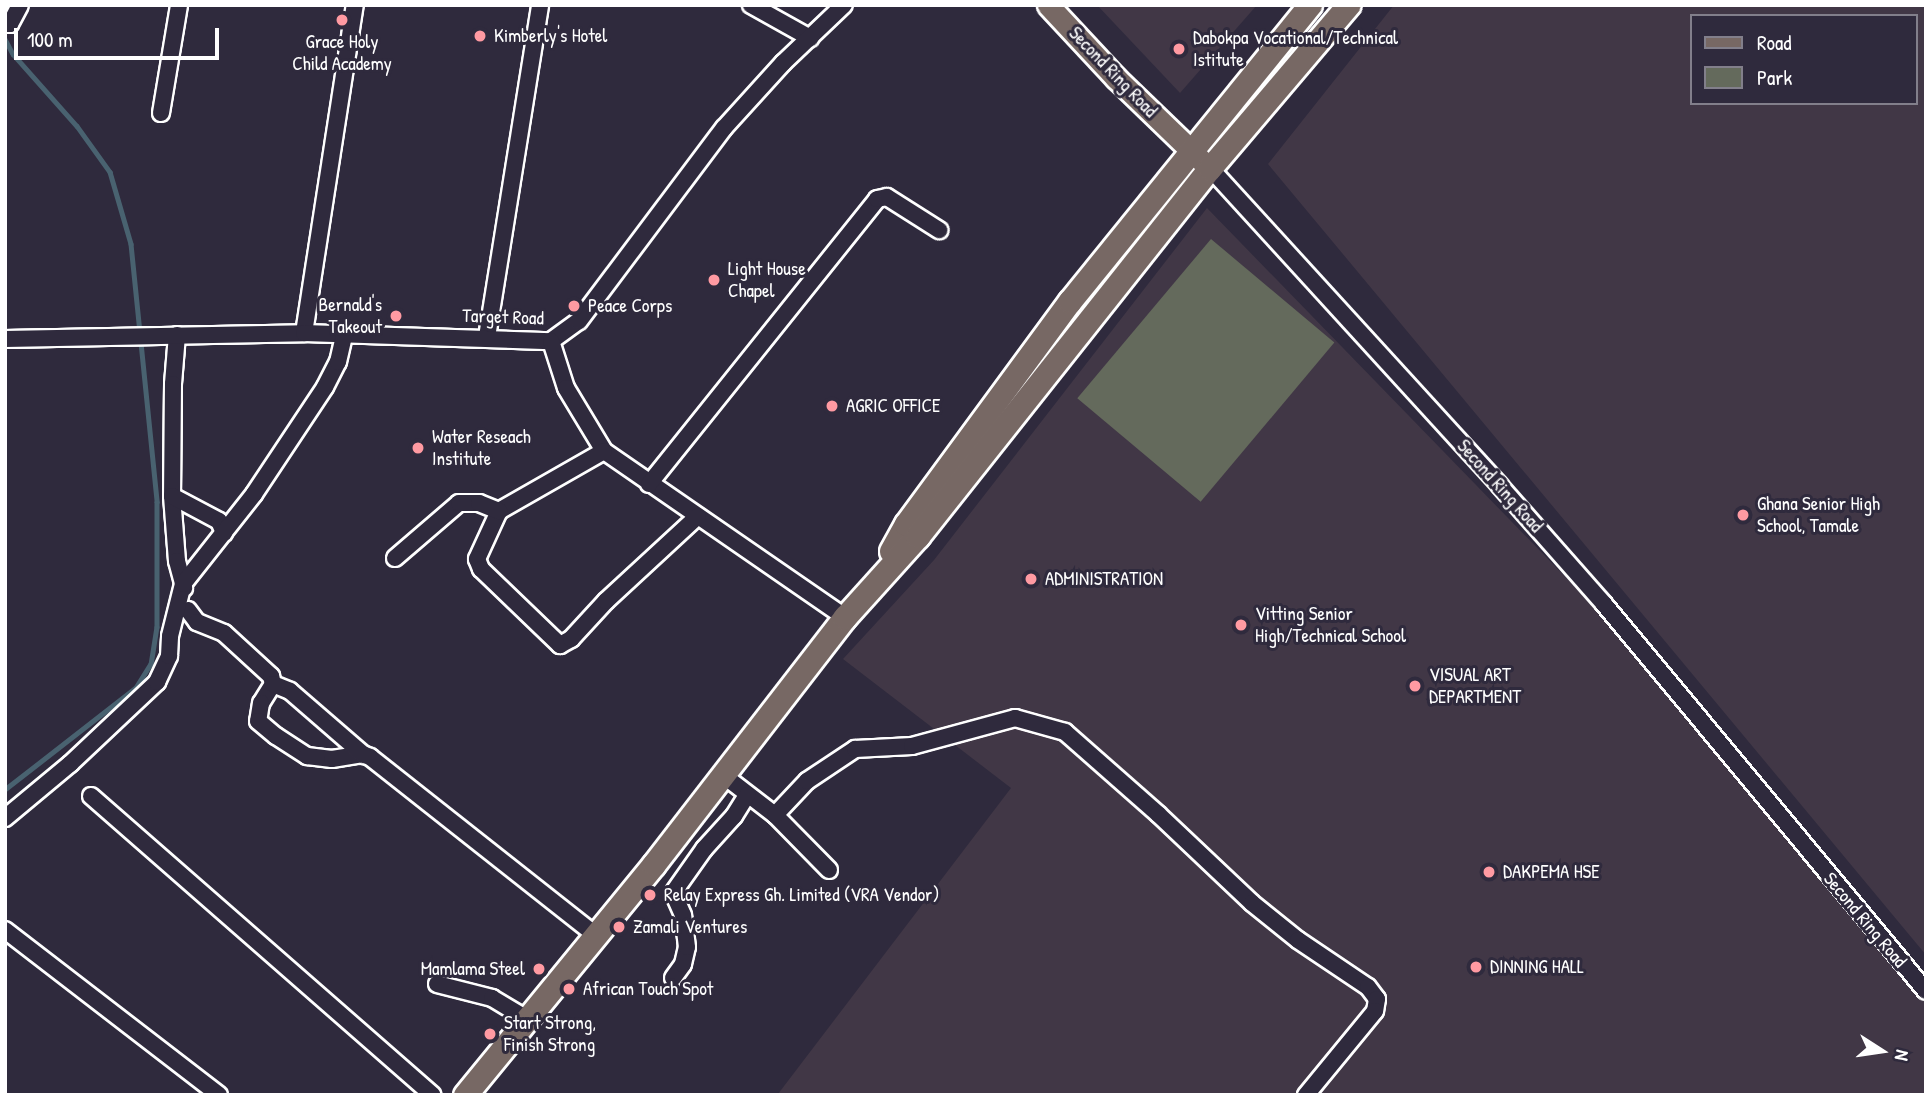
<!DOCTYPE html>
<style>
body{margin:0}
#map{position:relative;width:1931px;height:1100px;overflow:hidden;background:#2f2a3d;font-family:"Patrick Hand",sans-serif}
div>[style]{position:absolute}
.built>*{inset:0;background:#413746}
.green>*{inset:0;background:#646a5c;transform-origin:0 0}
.stream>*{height:4.5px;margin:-2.25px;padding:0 2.25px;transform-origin:2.25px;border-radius:2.25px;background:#496270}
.roads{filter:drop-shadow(2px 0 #fff) drop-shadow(-2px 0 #fff) drop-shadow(0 2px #fff) drop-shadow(0 -2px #fff)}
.minor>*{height:16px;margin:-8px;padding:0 8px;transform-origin:8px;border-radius:8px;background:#2f2a3d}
.major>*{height:21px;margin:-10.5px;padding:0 10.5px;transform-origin:10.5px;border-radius:10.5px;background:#776864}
.highway>*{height:23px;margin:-11.5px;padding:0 11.5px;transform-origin:11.5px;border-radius:11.5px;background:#776864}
.dots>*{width:19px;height:19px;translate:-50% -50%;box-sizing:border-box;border:4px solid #2f2a3d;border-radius:50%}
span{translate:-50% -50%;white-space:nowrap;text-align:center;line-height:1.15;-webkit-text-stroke:6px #2f2a3d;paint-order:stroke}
.poi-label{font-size:19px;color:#fff}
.left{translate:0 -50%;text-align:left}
.right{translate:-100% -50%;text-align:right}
.street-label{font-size:19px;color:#fff}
.frame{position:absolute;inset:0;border:7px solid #fff;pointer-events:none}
.legend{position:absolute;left:1690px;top:14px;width:228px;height:91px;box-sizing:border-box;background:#2f2a3d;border:2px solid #827f8b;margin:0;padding:9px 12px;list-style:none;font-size:21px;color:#fff}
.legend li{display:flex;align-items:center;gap:14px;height:35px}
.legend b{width:35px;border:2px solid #827f8b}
.north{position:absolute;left:1847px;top:1016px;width:70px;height:70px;-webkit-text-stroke:5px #2f2a3d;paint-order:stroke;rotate:102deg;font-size:19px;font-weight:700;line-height:28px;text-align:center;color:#fff}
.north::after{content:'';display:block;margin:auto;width:24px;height:32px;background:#fff;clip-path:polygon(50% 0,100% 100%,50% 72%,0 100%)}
.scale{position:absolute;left:14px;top:28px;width:205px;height:32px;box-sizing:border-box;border:4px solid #fff;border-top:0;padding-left:9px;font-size:21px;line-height:24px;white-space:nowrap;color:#fff;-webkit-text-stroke:5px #2f2a3d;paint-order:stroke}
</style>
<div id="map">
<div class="built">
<div style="clip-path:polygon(1097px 5px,1257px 5px,1180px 93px)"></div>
<div style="clip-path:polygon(evenodd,1394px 5px,1926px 5px,1926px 955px,1268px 164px,1394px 5px,1691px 16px,1915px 16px,1915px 103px,1691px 103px,1691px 16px)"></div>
<div style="clip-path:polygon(1207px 208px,1579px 591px,1926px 1002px,1926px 1095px,778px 1094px,1011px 788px,843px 659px,934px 560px)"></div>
</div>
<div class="green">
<div style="left:1211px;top:239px;width:161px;height:208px;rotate:40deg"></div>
</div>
<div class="stream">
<div style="left:5px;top:39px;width:17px;rotate:62deg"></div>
<div style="left:13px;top:54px;width:96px;rotate:48.4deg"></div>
<div style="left:77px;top:126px;width:57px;rotate:54.3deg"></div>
<div style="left:110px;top:172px;width:75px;rotate:73.7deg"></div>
<div style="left:131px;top:244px;width:259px;rotate:84.2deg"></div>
<div style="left:157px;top:502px;width:125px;rotate:90deg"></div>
<div style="left:157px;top:627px;width:37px;rotate:99deg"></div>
<div style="left:151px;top:664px;width:28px;rotate:122deg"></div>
<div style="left:136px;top:688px;width:166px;rotate:142.1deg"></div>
</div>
<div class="roads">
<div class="minor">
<div style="left:751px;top:5px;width:68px;rotate:29.2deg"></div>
<div style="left:5px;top:24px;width:5px"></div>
<div style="left:10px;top:24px;width:21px;rotate:-62deg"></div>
<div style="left:161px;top:113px;width:109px;rotate:-80.5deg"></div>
<div style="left:1210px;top:168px;width:430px;rotate:47.6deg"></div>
<div style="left:1500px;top:486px;width:157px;rotate:48.6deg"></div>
<div style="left:1604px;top:604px;width:503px;rotate:50.24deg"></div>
<div style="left:304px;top:333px;width:332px;rotate:-81.2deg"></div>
<div style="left:177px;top:335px;width:49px;rotate:94.7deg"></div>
<div style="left:173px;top:384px;width:112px;rotate:90.5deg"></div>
<div style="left:172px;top:496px;width:65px;rotate:85.6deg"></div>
<div style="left:177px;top:561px;width:28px;rotate:75deg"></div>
<div style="left:487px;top:337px;width:336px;rotate:-80.9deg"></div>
<div style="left:5px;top:339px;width:299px;rotate:-1.1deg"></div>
<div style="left:304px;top:333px;width:247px;rotate:1.9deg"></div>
<div style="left:551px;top:341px;width:34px;rotate:-36deg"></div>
<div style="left:579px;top:321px;width:241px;rotate:-53.1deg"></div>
<div style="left:724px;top:128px;width:88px;rotate:-47.8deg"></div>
<div style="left:783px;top:63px;width:84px;rotate:-43.6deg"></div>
<div style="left:551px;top:341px;width:49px;rotate:72.3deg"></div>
<div style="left:566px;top:388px;width:74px;rotate:58.9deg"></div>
<div style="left:604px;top:451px;width:293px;rotate:34.6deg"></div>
<div style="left:604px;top:451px;width:121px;rotate:150.3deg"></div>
<div style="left:499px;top:511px;width:53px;rotate:114.6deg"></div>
<div style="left:477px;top:559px;width:11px;rotate:68deg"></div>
<div style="left:481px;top:569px;width:110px;rotate:43.9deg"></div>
<div style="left:560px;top:645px;width:13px;rotate:-29deg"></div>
<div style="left:571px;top:639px;width:52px;rotate:-47.4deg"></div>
<div style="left:606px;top:601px;width:125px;rotate:-42.7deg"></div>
<div style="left:649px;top:484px;width:365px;rotate:-51.3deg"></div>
<div style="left:877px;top:199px;width:10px;rotate:-11deg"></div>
<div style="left:887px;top:197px;width:62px;rotate:32.4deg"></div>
<div style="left:172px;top:496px;width:53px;rotate:28deg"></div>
<div style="left:219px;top:521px;width:13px;rotate:67deg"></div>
<div style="left:395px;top:558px;width:84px;rotate:-40.7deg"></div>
<div style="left:459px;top:503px;width:20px"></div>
<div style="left:479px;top:503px;width:22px;rotate:22deg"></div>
<div style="left:188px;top:610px;width:15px;rotate:53deg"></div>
<div style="left:197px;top:622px;width:29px;rotate:22deg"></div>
<div style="left:224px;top:633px;width:64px;rotate:42.5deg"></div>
<div style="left:271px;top:676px;width:8px;rotate:76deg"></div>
<div style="left:273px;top:684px;width:22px;rotate:122deg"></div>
<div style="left:261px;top:703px;width:18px;rotate:99deg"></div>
<div style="left:258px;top:721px;width:23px;rotate:40deg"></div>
<div style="left:276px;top:736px;width:37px;rotate:33deg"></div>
<div style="left:307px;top:756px;width:25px;rotate:7deg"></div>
<div style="left:332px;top:759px;width:31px;rotate:-9deg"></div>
<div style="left:363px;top:754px;width:8px;rotate:23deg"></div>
<div style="left:370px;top:757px;width:289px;rotate:38.3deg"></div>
<div style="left:273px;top:684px;width:18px;rotate:22deg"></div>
<div style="left:290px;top:691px;width:98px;rotate:40.9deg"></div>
<div style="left:723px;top:775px;width:66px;rotate:37.6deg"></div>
<div style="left:775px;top:815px;width:77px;rotate:45.5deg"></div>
<div style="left:91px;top:796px;width:454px;rotate:41.2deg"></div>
<div style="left:775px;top:815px;width:47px;rotate:-46.7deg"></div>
<div style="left:807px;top:781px;width:58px;rotate:-33.7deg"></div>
<div style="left:855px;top:749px;width:57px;rotate:-3deg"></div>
<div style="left:912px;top:746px;width:107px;rotate:-15.2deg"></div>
<div style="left:1015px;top:718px;width:52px;rotate:15.6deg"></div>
<div style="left:1065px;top:732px;width:124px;rotate:41.4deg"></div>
<div style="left:1158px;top:814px;width:129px;rotate:43.4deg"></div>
<div style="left:1252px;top:903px;width:59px;rotate:38.8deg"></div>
<div style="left:1298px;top:940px;width:84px;rotate:33.9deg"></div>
<div style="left:1368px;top:987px;width:15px;rotate:53deg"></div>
<div style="left:1377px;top:999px;width:12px;rotate:99deg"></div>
<div style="left:1375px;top:1011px;width:109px;rotate:129.4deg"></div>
<div style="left:5px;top:818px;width:85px;rotate:-39.7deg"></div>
<div style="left:70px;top:764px;width:120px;rotate:-43.3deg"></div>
<div style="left:157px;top:682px;width:29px;rotate:-65deg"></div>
<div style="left:169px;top:656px;width:20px;rotate:-87deg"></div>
<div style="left:170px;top:636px;width:54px;rotate:-76deg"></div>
<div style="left:183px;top:584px;width:115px;rotate:-51.7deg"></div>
<div style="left:254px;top:494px;width:128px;rotate:-56.4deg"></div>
<div style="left:325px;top:387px;width:28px;rotate:-63deg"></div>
<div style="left:338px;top:362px;width:28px;rotate:-77deg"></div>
<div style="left:5px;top:930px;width:270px;rotate:37.6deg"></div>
<div style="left:673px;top:978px;width:17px;rotate:-54deg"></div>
<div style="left:683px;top:964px;width:17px;rotate:-77deg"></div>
<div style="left:687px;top:947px;width:32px;rotate:-97deg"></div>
<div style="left:683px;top:915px;width:24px;rotate:-114deg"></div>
<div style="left:673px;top:893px;width:54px;rotate:-54.8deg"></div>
<div style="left:704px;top:849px;width:45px;rotate:-47.7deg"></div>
<div style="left:734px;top:816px;width:25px;rotate:-58deg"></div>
<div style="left:437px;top:984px;width:57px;rotate:14.3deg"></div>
<div style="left:492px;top:998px;width:41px;rotate:31deg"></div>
</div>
<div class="major">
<div style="left:1048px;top:5px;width:100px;rotate:47deg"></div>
<div style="left:1116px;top:78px;width:121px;rotate:44deg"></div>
</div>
<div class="highway">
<div style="left:891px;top:551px;width:31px;rotate:-61deg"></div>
<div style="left:906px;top:524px;width:277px;rotate:-53.7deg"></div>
<div style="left:1070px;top:301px;width:381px;rotate:-51deg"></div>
<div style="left:465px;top:1095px;width:298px;rotate:-50.7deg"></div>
<div style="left:654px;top:864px;width:312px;rotate:-52.3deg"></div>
<div style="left:845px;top:617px;width:109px;rotate:-48deg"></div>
<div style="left:918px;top:536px;width:470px;rotate:-51.6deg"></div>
<div style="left:1210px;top:168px;width:214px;rotate:-49.7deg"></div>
</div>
</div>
<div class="dots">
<div style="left:342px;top:20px;background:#ff9aa2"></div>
<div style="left:480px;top:36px;background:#ff9aa2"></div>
<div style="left:1179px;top:49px;background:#ff9aa2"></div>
<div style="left:714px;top:280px;background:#ff9aa2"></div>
<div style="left:574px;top:306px;background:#ff9aa2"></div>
<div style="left:396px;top:316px;background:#ff9aa2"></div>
<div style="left:832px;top:406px;background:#ff9aa2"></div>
<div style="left:418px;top:448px;background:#ff9aa2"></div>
<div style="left:1743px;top:515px;background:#ff9aa2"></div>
<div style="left:1031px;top:579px;background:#ff9aa2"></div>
<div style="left:1241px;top:625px;background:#ff9aa2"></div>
<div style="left:1415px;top:686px;background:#ff9aa2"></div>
<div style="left:1489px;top:872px;background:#ff9aa2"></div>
<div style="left:650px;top:895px;background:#ff9aa2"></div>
<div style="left:619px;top:927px;background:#ff9aa2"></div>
<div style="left:1476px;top:967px;background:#ff9aa2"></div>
<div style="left:539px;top:969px;background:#ff9aa2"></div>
<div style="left:569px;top:989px;background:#ff9aa2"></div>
<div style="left:490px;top:1034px;background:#ff9aa2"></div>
</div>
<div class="poi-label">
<span class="left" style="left:494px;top:36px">Kimberly's Hotel</span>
<span class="left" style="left:1193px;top:49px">Dabokpa Vocational/Technical<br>Istitute</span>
<span style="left:342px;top:53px">Grace Holy<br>Child Academy</span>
<span class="left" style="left:728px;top:280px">Light House<br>Chapel</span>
<span class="right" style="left:382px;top:316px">Bernald's<br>Takeout</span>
<span class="left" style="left:588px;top:306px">Peace Corps</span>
<span class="left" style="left:846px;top:406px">AGRIC OFFICE</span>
<span class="left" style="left:432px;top:448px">Water Reseach<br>Institute</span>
<span class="left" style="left:1757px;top:515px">Ghana Senior High<br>School, Tamale</span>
<span class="left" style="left:1045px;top:579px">ADMINISTRATION</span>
<span class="left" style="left:1255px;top:625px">Vitting Senior<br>High/Technical School</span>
<span class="left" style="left:1429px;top:686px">VISUAL ART<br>DEPARTMENT</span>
<span class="left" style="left:1503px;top:872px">DAKPEMA HSE</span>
<span class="left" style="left:664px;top:895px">Relay Express Gh. Limited (VRA Vendor)</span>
<span class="left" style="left:633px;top:927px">Zamali Ventures</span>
<span class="left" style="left:1490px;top:967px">DINNING HALL</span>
<span class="right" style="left:525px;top:969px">Mamlama Steel</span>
<span class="left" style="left:583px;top:989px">African Touch Spot</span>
<span class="left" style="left:504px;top:1034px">Start Strong,<br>Finish Strong</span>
</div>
<div class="street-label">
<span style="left:1113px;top:72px;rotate:46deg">Second Ring Road</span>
<span style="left:503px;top:317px;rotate:2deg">Target Road</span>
<span style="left:1500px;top:486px;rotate:48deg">Second Ring Road</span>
<span style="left:1865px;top:920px;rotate:50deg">Second Ring Road</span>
</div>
<div class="frame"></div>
<ul class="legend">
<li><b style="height:9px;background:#776864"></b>Road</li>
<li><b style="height:19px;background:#646a5c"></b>Park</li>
</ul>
<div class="north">N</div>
<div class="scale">100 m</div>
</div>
